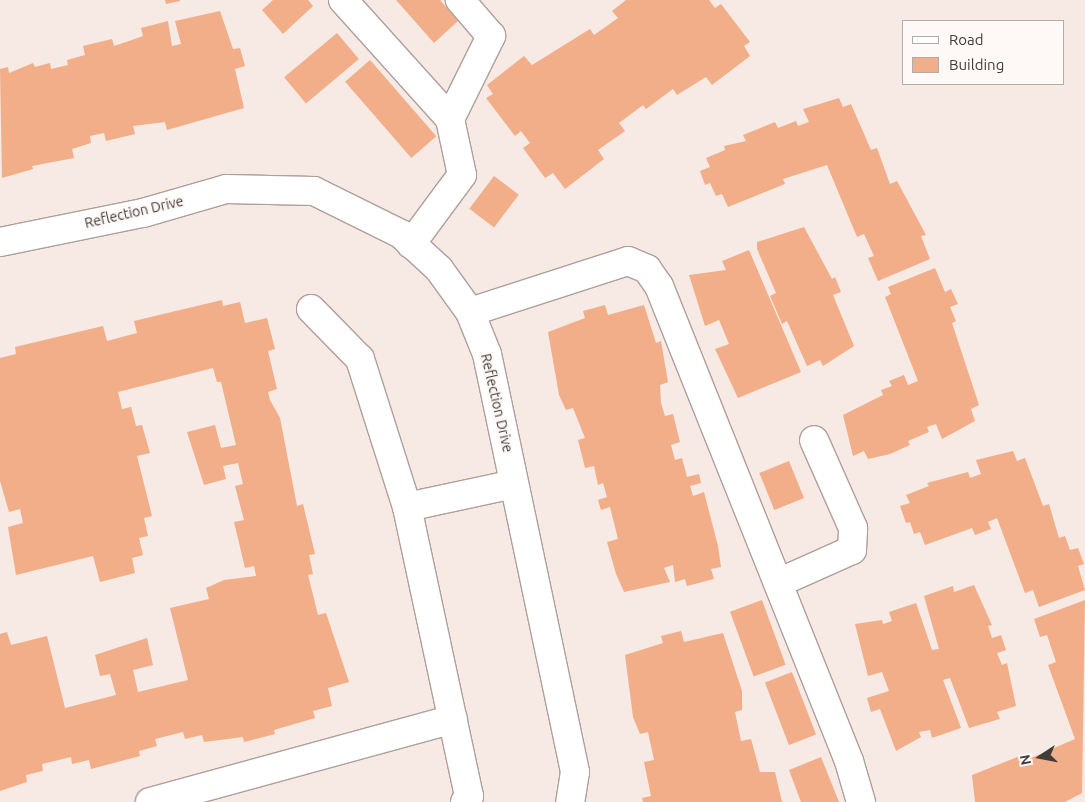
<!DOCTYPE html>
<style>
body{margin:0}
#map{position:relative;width:1085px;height:802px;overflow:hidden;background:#f7e9e3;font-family:Ubuntu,sans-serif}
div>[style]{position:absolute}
.building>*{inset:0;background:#f1ae88;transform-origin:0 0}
.roads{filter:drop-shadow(1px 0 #ada09b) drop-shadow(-1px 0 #ada09b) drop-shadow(0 1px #ada09b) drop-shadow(0 -1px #ada09b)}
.minor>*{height:28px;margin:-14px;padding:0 14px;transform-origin:14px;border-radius:14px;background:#fff}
span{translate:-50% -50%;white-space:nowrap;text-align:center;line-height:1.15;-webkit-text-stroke:4.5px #fef8f6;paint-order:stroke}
.street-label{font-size:14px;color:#413c39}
.legend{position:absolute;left:902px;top:20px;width:162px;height:65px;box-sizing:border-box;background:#fef8f6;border:1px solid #b2adaa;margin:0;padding:6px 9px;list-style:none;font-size:15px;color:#413c39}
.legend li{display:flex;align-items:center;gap:10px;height:25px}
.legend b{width:25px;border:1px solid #b2adaa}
.north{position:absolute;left:1015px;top:732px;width:50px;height:50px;-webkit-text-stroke:4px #fef8f6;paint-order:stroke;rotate:259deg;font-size:14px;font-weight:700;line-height:20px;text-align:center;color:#413c39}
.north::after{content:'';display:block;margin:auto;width:18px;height:22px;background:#413c39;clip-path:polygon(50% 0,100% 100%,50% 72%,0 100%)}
</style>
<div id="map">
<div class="building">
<div style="clip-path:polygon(165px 0,180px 0,180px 1px,166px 4px)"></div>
<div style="clip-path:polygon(273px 0,308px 0,313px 6px,283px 34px,262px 10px)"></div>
<div style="clip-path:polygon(396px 0,440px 0,458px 21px,434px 43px)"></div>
<div style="clip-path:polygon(626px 0,709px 0,715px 8px,721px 4px,750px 42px,744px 46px,750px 56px,712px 85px,706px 77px,677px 95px,673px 89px,646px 109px,643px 105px,619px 123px,625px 131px,598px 150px,604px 159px,565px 189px,553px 173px,545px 178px,523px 148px,530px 143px,521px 131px,515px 136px,486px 98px,493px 94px,487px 85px,524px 56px,532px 65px,590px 29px,594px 35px,618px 18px,612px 11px)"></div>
<div style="clip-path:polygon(220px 11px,233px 49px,240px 48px,245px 66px,235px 69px,244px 108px,167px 130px,165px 122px,133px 126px,135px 134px,106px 141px,104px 133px,90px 136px,91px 143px,72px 149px,74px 158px,32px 166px,33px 169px,2px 178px,0 69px,8px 67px,9px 73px,33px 63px,35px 67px,50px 63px,51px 69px,68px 65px,67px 60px,85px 55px,83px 46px,112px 39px,114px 46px,126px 42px,143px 36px,141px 28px,168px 21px,172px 46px,181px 44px,175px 21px)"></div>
<div style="left:337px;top:33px;width:34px;height:69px;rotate:50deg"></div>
<div style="left:370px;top:60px;width:101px;height:33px;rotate:49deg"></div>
<div style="clip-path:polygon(839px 98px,843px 107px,851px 104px,871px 150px,877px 148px,890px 184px,897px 181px,926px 235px,921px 236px,930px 259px,878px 281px,868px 258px,874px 256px,864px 234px,857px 237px,827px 165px,783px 179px,785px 184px,728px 207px,722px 194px,716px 196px,710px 183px,705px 185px,700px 171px,710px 167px,706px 158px,725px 150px,724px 146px,746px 141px,743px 135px,775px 122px,778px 128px,796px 121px,798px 126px,809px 122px,803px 109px)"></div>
<div style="left:494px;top:176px;width:31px;height:41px;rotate:37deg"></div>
<div style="clip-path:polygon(804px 227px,832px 279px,835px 277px,841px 292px,833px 295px,854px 346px,823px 366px,820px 360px,807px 366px,787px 321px,782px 324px,770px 296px,776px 293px,757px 249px,757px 242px)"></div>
<div style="clip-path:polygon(749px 250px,801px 372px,738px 398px,715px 349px,729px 344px,719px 320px,705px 326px,689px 275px,726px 270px,722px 261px)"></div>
<div style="clip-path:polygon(935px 268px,945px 292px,951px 289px,958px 304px,950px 307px,956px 321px,952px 323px,979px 405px,971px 409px,975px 421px,942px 439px,936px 424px,927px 427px,929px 432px,908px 441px,910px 445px,890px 454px,868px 459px,864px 451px,853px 456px,843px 415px,883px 395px,881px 390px,892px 386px,889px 381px,904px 375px,908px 385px,918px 381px,885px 297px,891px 294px,888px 287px)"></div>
<div style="clip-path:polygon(222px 300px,223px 306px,240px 302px,245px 323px,267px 318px,275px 349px,268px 351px,277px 389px,268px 392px,270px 400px,280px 418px,297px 506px,303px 504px,315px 554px,309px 555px,313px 574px,308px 575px,318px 615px,326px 613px,349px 682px,328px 688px,332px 706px,313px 711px,315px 718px,274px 730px,275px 734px,244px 742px,243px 737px,204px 742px,202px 735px,185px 739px,183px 732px,155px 739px,157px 746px,139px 751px,140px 756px,91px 769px,89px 760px,72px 764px,71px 757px,42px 764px,43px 771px,26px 775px,27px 782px,0 791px,0 634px,7px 632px,11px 645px,47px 636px,65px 708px,116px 695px,110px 674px,100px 676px,95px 655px,147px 638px,153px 665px,133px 670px,138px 692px,188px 680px,170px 608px,209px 599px,206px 588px,224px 580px,256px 576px,254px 566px,245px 568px,234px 522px,244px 520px,235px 486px,243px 484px,238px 463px,223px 466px,226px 479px,204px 485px,187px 432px,215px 425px,221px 448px,236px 445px,221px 382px,217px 382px,213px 368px,118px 392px,122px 409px,131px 407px,136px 426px,142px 425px,150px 453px,137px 456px,152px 516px,144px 518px,148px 536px,139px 538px,143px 555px,132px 558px,135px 573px,100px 582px,93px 556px,16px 575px,8px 527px,23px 523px,20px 509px,9px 512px,0 481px,0 358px,16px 354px,15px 347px,103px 326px,107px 341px,137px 333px,134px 321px)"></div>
<div style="clip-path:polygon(605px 305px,608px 315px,644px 305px,656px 343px,661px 341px,668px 382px,660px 385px,661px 403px,665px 416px,673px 414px,680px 442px,671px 445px,675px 460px,682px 458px,687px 477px,699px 474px,701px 483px,690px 486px,693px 496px,704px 492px,718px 546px,721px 567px,711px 569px,714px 579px,687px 586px,685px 579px,675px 582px,673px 565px,664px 568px,670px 582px,624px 592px,616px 574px,607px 542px,618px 539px,610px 507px,601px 510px,598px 500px,607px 497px,603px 483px,598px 485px,594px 466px,585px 468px,578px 440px,585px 438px,573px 408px,566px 410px,559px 395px,548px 332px,585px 318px,583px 311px)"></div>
<div style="clip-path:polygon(1013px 451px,1017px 461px,1025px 458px,1043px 506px,1049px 504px,1059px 538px,1065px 536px,1070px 550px,1078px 548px,1084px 564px,1078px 566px,1085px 590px,1039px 607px,1033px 590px,1025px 593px,997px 518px,988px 522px,991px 529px,975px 535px,972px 528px,925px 545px,920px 532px,914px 534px,910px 522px,906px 523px,900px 506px,910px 503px,906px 495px,929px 486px,927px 483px,968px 472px,970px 478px,981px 474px,976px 460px)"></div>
<div style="left:789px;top:461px;width:40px;height:32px;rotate:68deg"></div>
<div style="clip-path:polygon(974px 585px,992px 625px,988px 626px,992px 638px,1001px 635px,1006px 650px,997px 653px,1002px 665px,1007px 663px,1016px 706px,997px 712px,1000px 719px,969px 728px,950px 678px,943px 680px,961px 728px,932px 738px,930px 730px,919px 732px,921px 737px,896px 751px,880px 709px,871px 712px,867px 698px,889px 691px,882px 672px,868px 676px,855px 624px,882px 620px,883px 624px,892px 621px,889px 612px,916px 603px,932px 650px,939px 649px,924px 596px,953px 586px,954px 592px)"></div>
<div style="left:762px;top:600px;width:69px;height:34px;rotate:70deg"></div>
<div style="clip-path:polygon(1085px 600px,1082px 793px,1065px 802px,975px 802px,972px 775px,1020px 756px,1030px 754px,1031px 758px,1075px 739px,1048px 665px,1056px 662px,1047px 635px,1040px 637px,1034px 619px)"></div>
<div style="clip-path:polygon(681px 631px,684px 642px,723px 633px,742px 691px,742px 710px,735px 712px,741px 741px,751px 739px,760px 772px,775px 772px,782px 802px,643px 802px,642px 798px,651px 796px,644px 762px,654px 760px,648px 732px,640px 734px,633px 717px,625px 655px,663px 643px,661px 636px)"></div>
<div style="left:792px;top:672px;width:67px;height:29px;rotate:69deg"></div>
<div style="clip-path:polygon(821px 757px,839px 802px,801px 802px,789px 770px)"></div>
</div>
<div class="roads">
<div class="minor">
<div style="left:343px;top:0;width:160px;rotate:48deg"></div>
<div style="left:450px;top:119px;width:57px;rotate:77.9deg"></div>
<div style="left:462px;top:175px;width:86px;rotate:126.5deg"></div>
<div style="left:450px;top:119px;width:93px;rotate:-63.7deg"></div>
<div style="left:491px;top:36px;width:48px;rotate:-130.7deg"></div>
<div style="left:0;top:242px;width:146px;rotate:-11.5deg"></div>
<div style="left:143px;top:213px;width:86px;rotate:-16.1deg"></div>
<div style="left:226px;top:189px;width:88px;rotate:1.3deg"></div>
<div style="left:314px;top:191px;width:97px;rotate:26.3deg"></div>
<div style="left:401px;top:234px;width:52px;rotate:42.6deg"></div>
<div style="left:439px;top:269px;width:53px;rotate:54.2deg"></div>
<div style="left:470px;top:312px;width:45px;rotate:68deg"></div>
<div style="left:487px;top:354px;width:427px;rotate:78.1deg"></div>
<div style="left:575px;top:772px;width:30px;rotate:99deg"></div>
<div style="left:311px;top:309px;width:70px;rotate:45.6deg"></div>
<div style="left:360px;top:359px;width:155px;rotate:72.4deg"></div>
<div style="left:407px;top:507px;width:296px;rotate:77.9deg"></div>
<div style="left:469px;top:796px;width:7px;rotate:124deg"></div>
<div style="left:470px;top:312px;width:166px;rotate:-17.9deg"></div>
<div style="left:628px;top:261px;width:21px;rotate:23deg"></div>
<div style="left:647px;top:269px;width:21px;rotate:55deg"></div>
<div style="left:659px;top:286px;width:512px;rotate:68.2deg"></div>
<div style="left:849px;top:761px;width:43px;rotate:73.7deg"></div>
<div style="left:407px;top:507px;width:109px;rotate:-12.1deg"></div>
<div style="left:778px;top:583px;width:81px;rotate:-24deg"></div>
<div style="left:852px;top:550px;width:22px;rotate:-87deg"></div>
<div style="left:853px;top:528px;width:96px;rotate:-113.9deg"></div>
<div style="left:150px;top:802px;width:314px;rotate:-15.3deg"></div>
</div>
</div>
<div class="street-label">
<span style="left:134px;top:212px;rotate:-13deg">Reflection Drive</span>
<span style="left:497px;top:403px;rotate:77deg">Reflection Drive</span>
</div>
<ul class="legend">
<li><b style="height:6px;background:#fff"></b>Road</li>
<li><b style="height:14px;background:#f1ae88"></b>Building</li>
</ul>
<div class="north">N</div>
</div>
